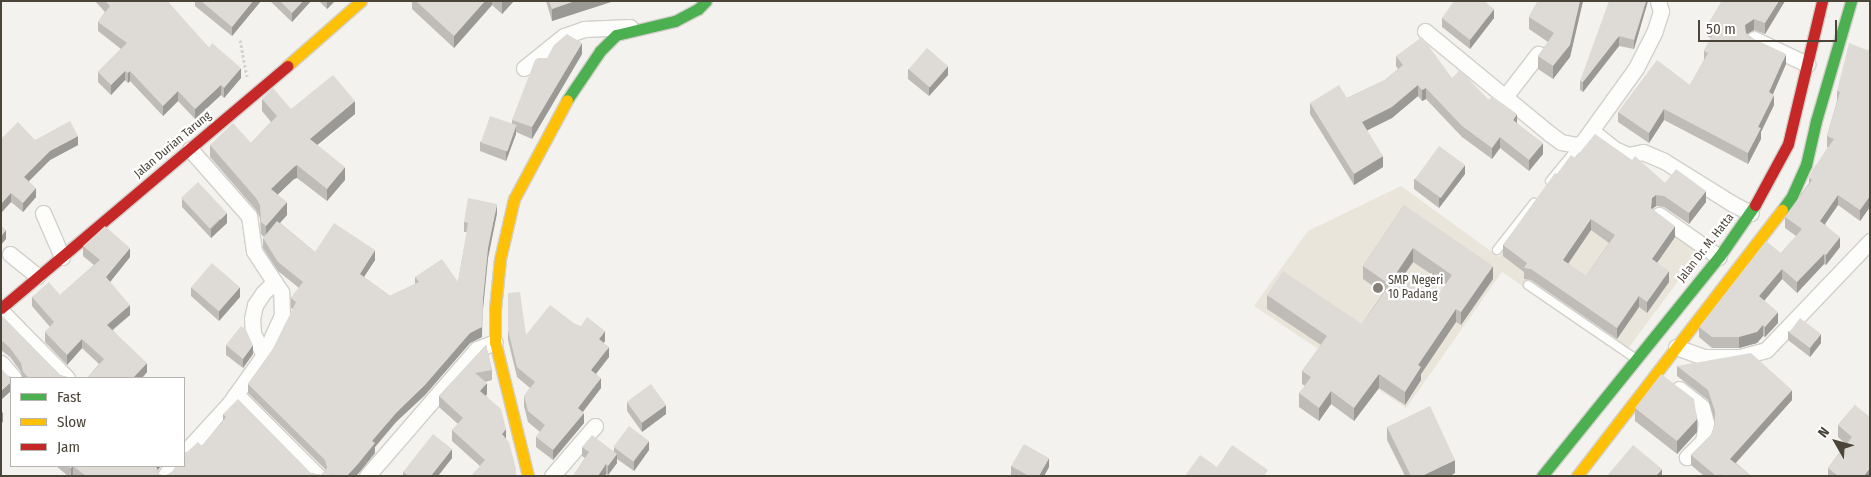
<!DOCTYPE html>
<style>
body{margin:0}
#map{position:relative;width:1871px;height:477px;overflow:hidden;background:#f4f2ee;font-family:"Fira Sans Condensed",sans-serif}
div>[style]{position:absolute}
.education>*{inset:0;background:#eae5da}
.path>*{height:3px;margin-top:-1.5px;transform-origin:0;background:repeating-linear-gradient(90deg,#d3d2cc 0 2.5px,transparent 0 5px)}
.roads{filter:drop-shadow(1px 0 #d2d0cb) drop-shadow(-1px 0 #d2d0cb) drop-shadow(0 1px #d2d0cb) drop-shadow(0 -1px #d2d0cb)}
.lane>*{height:8px;margin:-4px;padding:0 4px;transform-origin:4px;border-radius:4px;background:#fdfdfc}
.street>*{height:15px;margin:-7.5px;padding:0 7.5px;transform-origin:7.5px;border-radius:7.5px;background:#fdfdfc}
.fast>*{height:11px;margin:-5.5px;padding:0 5.5px;transform-origin:5.5px;border-radius:5.5px;background:#4caf50}
.slow>*{height:11px;margin:-5.5px;padding:0 5.5px;transform-origin:5.5px;border-radius:5.5px;background:#ffc107}
.jam>*{height:11px;margin:-5.5px;padding:0 5.5px;transform-origin:5.5px;border-radius:5.5px;background:#c62828}
.wall>*{inset:0;background:#bfbcb8}
.shaded-wall>*{inset:0;background:#9b9996}
.building>*{inset:0;background:#dedbd6;transform-origin:0 0}
.dots>*{width:14px;height:14px;translate:-50% -50%;box-sizing:border-box;border:2px solid #fff;border-radius:50%}
span{translate:-50% -50%;white-space:nowrap;text-align:center;line-height:1.15;-webkit-text-stroke:4.5px #fff;paint-order:stroke}
.street-label{font-size:12px;color:#4b4439}
.poi-label{font-size:12px;color:#4b4439}
.left{translate:0 -50%;text-align:left}
.frame{position:absolute;inset:0;border:2px solid #4b4439;pointer-events:none}
.legend{position:absolute;left:10px;top:377px;width:175px;height:90px;box-sizing:border-box;background:#fff;border:1px solid #b7b4b0;margin:0;padding:6px 9px;list-style:none;font-size:15px;color:#4b4439}
.legend li{display:flex;align-items:center;gap:10px;height:25px}
.legend b{width:25px;border:1px solid #b7b4b0}
.north{position:absolute;left:1811px;top:417px;width:50px;height:50px;-webkit-text-stroke:4px #fff;paint-order:stroke;rotate:308deg;font-size:14px;font-weight:700;line-height:20px;text-align:center;color:#4b4439}
.north::after{content:'';display:block;margin:auto;width:18px;height:22px;background:#4b4439;clip-path:polygon(50% 0,100% 100%,50% 72%,0 100%)}
.scale{position:absolute;left:1698px;top:20px;width:139px;height:22px;box-sizing:border-box;border:2px solid #4b4439;border-top:0;padding-left:6px;font-size:15px;line-height:18px;white-space:nowrap;color:#4b4439;-webkit-text-stroke:4px #fff;paint-order:stroke}
</style>
<div id="map">
<div class="education">
<div style="clip-path:polygon(1568px 162px,1699px 253px,1624px 354px,1502px 272px,1406px 408px,1254px 306px,1308px 231px,1401px 186px,1499px 257px)"></div>
</div>
<div class="path">
<div style="left:240px;top:40px;width:37px;rotate:79deg"></div>
</div>
<div class="roads">
<div class="lane">
<div style="left:1550px;top:181px;width:45px;rotate:-50.4deg"></div>
<div style="left:1497px;top:250px;width:60px;rotate:-51.8deg"></div>
<div style="left:1528px;top:285px;width:127px;rotate:34.4deg"></div>
</div>
<div class="street">
<div style="left:1425px;top:31px;width:162px;rotate:39.5deg"></div>
<div style="left:1550px;top:134px;width:14px;rotate:36deg"></div>
<div style="left:1561px;top:142px;width:15px;rotate:11deg"></div>
<div style="left:1576px;top:145px;width:6px;rotate:-18deg"></div>
<div style="left:1582px;top:143px;width:92px;rotate:-54.2deg"></div>
<div style="left:1636px;top:68px;width:39px;rotate:-63deg"></div>
<div style="left:1654px;top:33px;width:23px;rotate:-72deg"></div>
<div style="left:1661px;top:11px;width:10px;rotate:-107deg"></div>
<div style="left:1754px;top:39px;width:59px;rotate:25.3deg"></div>
<div style="left:524px;top:68px;width:51px;rotate:-38.7deg"></div>
<div style="left:564px;top:36px;width:21px;rotate:-19deg"></div>
<div style="left:584px;top:29px;width:46px;rotate:-2.5deg"></div>
<div style="left:1504px;top:98px;width:56px;rotate:-52.3deg"></div>
<div style="left:1592px;top:131px;width:28px;rotate:39deg"></div>
<div style="left:1614px;top:149px;width:15px;rotate:23deg"></div>
<div style="left:1628px;top:155px;width:15px;rotate:-11deg"></div>
<div style="left:1643px;top:152px;width:23px;rotate:23deg"></div>
<div style="left:1664px;top:161px;width:81px;rotate:31.9deg"></div>
<div style="left:1733px;top:204px;width:20px;rotate:27deg"></div>
<div style="left:43px;top:213px;width:48px;rotate:66.6deg"></div>
<div style="left:1659px;top:215px;width:73px;rotate:35deg"></div>
<div style="left:10px;top:254px;width:35px;rotate:39deg"></div>
<div style="left:1px;top:311px;width:94px;rotate:45.4deg"></div>
<div style="left:1676px;top:347px;width:29px;rotate:20deg"></div>
<div style="left:1703px;top:357px;width:37px"></div>
<div style="left:1740px;top:357px;width:27px;rotate:-15deg"></div>
<div style="left:1766px;top:350px;width:151px;rotate:-46.3deg"></div>
<div style="left:264px;top:355px;width:25px;rotate:-117deg"></div>
<div style="left:253px;top:333px;width:14px;rotate:-94deg"></div>
<div style="left:252px;top:319px;width:14px;rotate:-78deg"></div>
<div style="left:255px;top:305px;width:14px;rotate:-56deg"></div>
<div style="left:263px;top:293px;width:16px;rotate:-45deg"></div>
<div style="left:1px;top:363px;width:20px;rotate:49deg"></div>
<div style="left:1679px;top:389px;width:29px;rotate:38deg"></div>
<div style="left:1702px;top:407px;width:16px;rotate:76deg"></div>
<div style="left:1706px;top:423px;width:18px;rotate:99deg"></div>
<div style="left:1703px;top:441px;width:23px;rotate:135deg"></div>
<div style="left:236px;top:394px;width:116px;rotate:45deg"></div>
<div style="left:184px;top:453px;width:67px;rotate:-47.4deg"></div>
<div style="left:229px;top:404px;width:60px;rotate:-54.5deg"></div>
<div style="left:264px;top:355px;width:44px;rotate:-65.8deg"></div>
<div style="left:282px;top:315px;width:23px;rotate:-92deg"></div>
<div style="left:281px;top:292px;width:49px;rotate:-123.4deg"></div>
<div style="left:254px;top:251px;width:35px;rotate:-98deg"></div>
<div style="left:249px;top:216px;width:89px;rotate:-131.4deg"></div>
<div style="left:165px;top:476px;width:12px;rotate:-55deg"></div>
<div style="left:367px;top:476px;width:168px;rotate:-49.1deg"></div>
<div style="left:477px;top:349px;width:19px;rotate:-21deg"></div>
<div style="left:552px;top:476px;width:66px;rotate:-49.3deg"></div>
</div>
<div class="fast">
<div style="left:567px;top:100px;width:59px;rotate:-56deg"></div>
<div style="left:600px;top:51px;width:23px;rotate:-45deg"></div>
<div style="left:616px;top:35px;width:61px;rotate:-13.3deg"></div>
<div style="left:675px;top:21px;width:26px;rotate:-28deg"></div>
<div style="left:698px;top:9px;width:11px;rotate:-45deg"></div>
<div style="left:1782px;top:210px;width:17px;rotate:-54deg"></div>
<div style="left:1792px;top:196px;width:34px;rotate:-66deg"></div>
<div style="left:1806px;top:165px;width:45px;rotate:-77.2deg"></div>
<div style="left:1816px;top:121px;width:125px;rotate:-73.7deg"></div>
<div style="left:1542px;top:476px;width:282px;rotate:-51.1deg"></div>
<div style="left:1719px;top:257px;width:63px;rotate:-55.3deg"></div>
</div>
<div class="slow">
<div style="left:287px;top:66px;width:98px;rotate:-41.3deg"></div>
<div style="left:528px;top:476px;width:138px;rotate:-103.8deg"></div>
<div style="left:495px;top:342px;width:33px;rotate:-90deg"></div>
<div style="left:495px;top:309px;width:50px;rotate:-84.3deg"></div>
<div style="left:500px;top:259px;width:62px;rotate:-76.9deg"></div>
<div style="left:514px;top:199px;width:112px;rotate:-61.8deg"></div>
<div style="left:1577px;top:476px;width:336px;rotate:-52.4deg"></div>
</div>
<div class="jam">
<div style="left:1755px;top:205px;width:69px;rotate:-61.6deg"></div>
<div style="left:1788px;top:144px;width:147px;rotate:-76.6deg"></div>
<div style="left:1px;top:308px;width:375px;rotate:-40.2deg"></div>
</div>
</div>
<div class="wall">
<div style="clip-path:polygon(95px 1px,167px 1px,209px 48px,241px 78px,224px 98px,221px 95px,195px 119px,178px 101px,163px 116px,130px 81px,128px 83px,125px 80px,111px 95px,98px 82px,98px 72px,121px 49px,98px 31px,98px 22px,105px 12px)"></div>
<div style="clip-path:polygon(195px 1px,261px 1px,232px 36px,195px 6px)"></div>
<div style="clip-path:polygon(270px 1px,311px 1px,292px 22px)"></div>
<div style="clip-path:polygon(319px 1px,335px 1px,327px 9px)"></div>
<div style="clip-path:polygon(412px 1px,514px 1px,502px 14px,492px 5px,454px 48px,412px 9px)"></div>
<div style="clip-path:polygon(546px 1px,611px 1px,611px 2px,552px 21px)"></div>
<div style="clip-path:polygon(1538px 1px,1583px 1px,1570px 57px,1553px 79px,1538px 69px,1538px 56px,1548px 42px,1529px 29px,1529px 17px)"></div>
<div style="clip-path:polygon(1648px 1px,1634px 49px,1619px 46px,1583px 92px,1580px 90px,1580px 81px)"></div>
<div style="clip-path:polygon(1722px 1px,1785px 1px,1765px 34px,1754px 30px,1747px 34px,1786px 64px,1773px 94px,1774px 105px,1761px 132px,1761px 139px,1748px 164px,1664px 120px,1649px 143px,1618px 122px,1618px 112px,1690px 85px,1704px 60px,1704px 51px,1711px 38px,1707px 36px,1707px 26px)"></div>
<div style="clip-path:polygon(1442px 18px,1494px 18px,1470px 49px,1442px 27px)"></div>
<div style="clip-path:polygon(1867px 50px,1870px 50px,1870px 207px,1860px 221px,1838px 205px,1825px 224px,1840px 247px,1826px 265px,1824px 264px,1797px 293px,1782px 279px,1764px 301px,1778px 323px,1765px 337px,1763px 336px,1757px 343px,1739px 348px,1712px 348px,1699px 337px,1699px 327px,1781px 253px,1796px 236px,1785px 228px,1785px 217px,1809px 183px,1809px 178px,1828px 147px,1827px 147px,1827px 136px,1837px 101px,1837px 91px)"></div>
<div style="clip-path:polygon(582px 54px,532px 139px,516px 132px,516px 134px,506px 161px,480px 151px,480px 142px,512px 124px,512px 120px,547px 58px)"></div>
<div style="clip-path:polygon(1396px 56px,1452px 78px,1489px 100px,1517px 123px,1543px 154px,1529px 171px,1500px 148px,1492px 159px,1462px 137px,1426px 99px,1422px 101px,1418px 96px,1392px 118px,1367px 130px,1383px 167px,1354px 185px,1310px 114px,1310px 103px,1347px 98px,1385px 80px,1398px 69px,1396px 66px)"></div>
<div style="clip-path:polygon(908px 69px,948px 75px,929px 96px,908px 79px)"></div>
<div style="clip-path:polygon(262px 99px,291px 109px,355px 114px,317px 145px,345px 180px,327px 201px,297px 178px,294px 179px,278px 194px,287px 215px,280px 223px,315px 252px,375px 260px,364px 277px,390px 296px,415px 284px,415px 277px,458px 282px,467px 232px,464px 232px,464px 222px,497px 213px,488px 258px,483px 308px,482px 337px,470px 343px,425px 395px,396px 422px,375px 447px,375px 453px,356px 476px,165px 476px,172px 472px,187px 452px,202px 446px,223px 420px,223px 414px,311px 473px,321px 475px,325px 471px,325px 469px,248px 393px,248px 384px,273px 349px,293px 309px,291px 308px,291px 298px,299px 288px,278px 271px,263px 248px,263px 238px,264px 237px,261px 234px,260px 218px,256px 210px,210px 157px,210px 145px,251px 143px,271px 122px,262px 111px)"></div>
<div style="clip-path:polygon(1px 139px,35px 140px,78px 145px,50px 160px,29px 181px,36px 197px,23px 212px,11px 202px,1px 213px)"></div>
<div style="clip-path:polygon(evenodd,1575px 158px,1632px 160px,1665px 183px,1706px 202px,1689px 224px,1664px 207px,1656px 206px,1652px 209px,1675px 237px,1657px 263px,1669px 282px,1647px 313px,1639px 307px,1617px 339px,1531px 280px,1524px 279px,1524px 272px,1503px 256px,1503px 245px,1557px 174px,1575px 158px,1591px 230px,1609px 243px,1586px 276px,1568px 264px,1591px 230px)"></div>
<div style="clip-path:polygon(1465px 174px,1439px 208px,1414px 189px,1414px 179px)"></div>
<div style="clip-path:polygon(182px 198px,227px 223px,211px 238px,182px 207px)"></div>
<div style="clip-path:polygon(evenodd,1404px 205px,1493px 279px,1461px 325px,1456px 322px,1421px 374px,1421px 380px,1405px 405px,1379px 388px,1354px 421px,1331px 404px,1319px 421px,1299px 407px,1299px 393px,1305px 386px,1302px 384px,1302px 371px,1321px 345px,1267px 309px,1267px 295px,1362px 324px,1383px 293px,1363px 279px,1363px 266px,1404px 205px,1413px 262px,1446px 284px,1436px 298px,1426px 294px,1402px 277px,1413px 262px)"></div>
<div style="clip-path:polygon(83px 246px,130px 257px,110px 282px,130px 315px,113px 330px,147px 372px,142px 378px,87px 378px,99px 364px,82px 348px,67px 365px,45px 342px,45px 332px,50px 327px,32px 306px,32px 297px,60px 295px,94px 265px,83px 256px)"></div>
<div style="clip-path:polygon(191px 287px,240px 297px,219px 321px,191px 296px)"></div>
<div style="clip-path:polygon(508px 293px,526px 335px,575px 324px,605px 341px,603px 343px,609px 357px,596px 374px,601px 388px,583px 412px,584px 423px,553px 460px,536px 447px,536px 437px,540px 432px,528px 422px,524px 406px,524px 396px,530px 388px,517px 377px,508px 340px)"></div>
<div style="clip-path:polygon(1px 315px,60px 375px,71px 378px,22px 378px,21px 372px,10px 357px,1px 350px)"></div>
<div style="clip-path:polygon(1788px 331px,1821px 343px,1810px 357px,1788px 340px)"></div>
<div style="clip-path:polygon(226px 345px,253px 354px,243px 368px,226px 355px)"></div>
<div style="clip-path:polygon(486px 345px,492px 370px,492px 380px,485px 382px,487px 394px,486px 395px,506px 439px,516px 476px,480px 466px,452px 441px,452px 430px,458px 424px,439px 407px,439px 396px)"></div>
<div style="clip-path:polygon(1677px 366px,1792px 400px,1736px 463px,1751px 476px,1704px 476px,1691px 465px,1691px 455px,1711px 435px,1715px 424px,1715px 421px,1708px 400px,1677px 376px)"></div>
<div style="clip-path:polygon(627px 402px,666px 414px,642px 432px,627px 411px)"></div>
<div style="clip-path:polygon(1855px 405px,1870px 476px,1828px 476px,1828px 468px,1846px 444px,1838px 437px,1838px 425px)"></div>
<div style="clip-path:polygon(1635px 408px,1697px 432px,1677px 454px,1635px 421px)"></div>
<div style="clip-path:polygon(1387px 427px,1455px 473px,1450px 476px,1405px 476px,1387px 440px)"></div>
<div style="clip-path:polygon(582px 447px,614px 451px,614px 447px,649px 450px,634px 471px,617px 459px,617px 463px,608px 475px,606px 474px,605px 476px,573px 476px,585px 458px,582px 456px)"></div>
<div style="clip-path:polygon(452px 458px,438px 476px,403px 476px,403px 472px)"></div>
<div style="clip-path:polygon(56px 466px,161px 466px,158px 470px,159px 474px,165px 476px,68px 476px)"></div>
<div style="clip-path:polygon(1011px 466px,1049px 467px,1044px 476px,1012px 476px,1011px 475px)"></div>
</div>
<div class="shaded-wall">
<div style="clip-path:polygon(253px 1px,261px 1px,232px 36px,232px 27px)"></div>
<div style="clip-path:polygon(303px 1px,311px 1px,292px 22px,292px 13px)"></div>
<div style="clip-path:polygon(327px 1px,335px 1px,327px 9px)"></div>
<div style="clip-path:polygon(485px 1px,492px 1px,492px 5px,454px 48px,454px 36px)"></div>
<div style="clip-path:polygon(503px 1px,514px 1px,502px 14px,502px 2px)"></div>
<div style="clip-path:polygon(575px 1px,611px 1px,611px 2px,552px 21px,552px 9px)"></div>
<div style="clip-path:polygon(1580px 1px,1583px 1px,1570px 57px,1553px 79px,1553px 66px)"></div>
<div style="clip-path:polygon(1646px 1px,1648px 1px,1634px 49px,1634px 40px)"></div>
<div style="clip-path:polygon(1779px 1px,1785px 1px,1765px 34px,1765px 23px)"></div>
<div style="clip-path:polygon(1494px 9px,1494px 18px,1470px 49px,1470px 40px)"></div>
<div style="clip-path:polygon(1754px 19px,1754px 30px,1745px 35px,1745px 25px)"></div>
<div style="clip-path:polygon(1619px 36px,1619px 46px,1583px 92px,1583px 82px)"></div>
<div style="clip-path:polygon(582px 43px,582px 54px,532px 139px,532px 127px)"></div>
<div style="clip-path:polygon(1786px 54px,1786px 64px,1769px 103px,1769px 92px)"></div>
<div style="clip-path:polygon(948px 66px,948px 75px,929px 96px,929px 87px)"></div>
<div style="clip-path:polygon(241px 68px,241px 78px,224px 98px,224px 88px)"></div>
<div style="clip-path:polygon(125px 71px,125px 80px,111px 95px,111px 85px)"></div>
<div style="clip-path:polygon(130px 71px,130px 81px,128px 83px,128px 73px)"></div>
<div style="clip-path:polygon(221px 85px,221px 95px,195px 119px,195px 109px)"></div>
<div style="clip-path:polygon(1418px 85px,1418px 96px,1392px 118px,1362px 133px,1362px 122px)"></div>
<div style="clip-path:polygon(1426px 88px,1426px 99px,1422px 101px,1422px 90px)"></div>
<div style="clip-path:polygon(178px 91px,178px 101px,163px 116px,163px 106px)"></div>
<div style="clip-path:polygon(1774px 95px,1774px 105px,1761px 132px,1761px 139px,1748px 164px,1748px 153px,1758px 127px)"></div>
<div style="clip-path:polygon(355px 101px,355px 114px,310px 151px,310px 139px)"></div>
<div style="clip-path:polygon(1664px 109px,1664px 120px,1649px 143px,1649px 133px)"></div>
<div style="clip-path:polygon(1517px 114px,1517px 125px,1513px 120px)"></div>
<div style="clip-path:polygon(516px 125px,516px 134px,506px 161px,506px 151px)"></div>
<div style="clip-path:polygon(78px 136px,78px 145px,50px 160px,24px 186px,24px 177px,50px 151px)"></div>
<div style="clip-path:polygon(1500px 137px,1500px 148px,1492px 159px,1492px 148px)"></div>
<div style="clip-path:polygon(1543px 143px,1543px 154px,1529px 171px,1529px 160px)"></div>
<div style="clip-path:polygon(1383px 156px,1383px 167px,1354px 185px,1354px 174px)"></div>
<div style="clip-path:polygon(297px 165px,297px 178px,294px 179px,271px 201px,271px 189px,294px 167px)"></div>
<div style="clip-path:polygon(1465px 165px,1465px 174px,1439px 208px,1439px 199px)"></div>
<div style="clip-path:polygon(345px 167px,345px 180px,327px 201px,327px 189px)"></div>
<div style="clip-path:polygon(36px 188px,36px 197px,23px 212px,23px 203px)"></div>
<div style="clip-path:polygon(1706px 191px,1706px 202px,1689px 224px,1689px 213px)"></div>
<div style="clip-path:polygon(11px 193px,11px 202px,1px 213px,1px 204px)"></div>
<div style="clip-path:polygon(1656px 195px,1656px 206px,1652px 209px,1651px 208px,1652px 198px)"></div>
<div style="clip-path:polygon(1838px 195px,1838px 205px,1820px 231px,1820px 221px)"></div>
<div style="clip-path:polygon(1870px 196px,1870px 207px,1860px 221px,1860px 210px)"></div>
<div style="clip-path:polygon(287px 202px,287px 215px,266px 238px,266px 226px)"></div>
<div style="clip-path:polygon(497px 204px,497px 213px,488px 258px,483px 308px,483px 298px,488px 248px)"></div>
<div style="clip-path:polygon(227px 213px,227px 223px,211px 238px,211px 229px)"></div>
<div style="clip-path:polygon(1591px 219px,1591px 230px,1563px 271px,1563px 260px)"></div>
<div style="clip-path:polygon(1675px 226px,1675px 237px,1652px 270px,1652px 259px)"></div>
<div style="clip-path:polygon(6px 230px,6px 239px,1px 245px,1px 236px)"></div>
<div style="clip-path:polygon(1840px 237px,1840px 247px,1826px 265px,1826px 255px)"></div>
<div style="clip-path:polygon(130px 248px,130px 257px,106px 287px,106px 277px)"></div>
<div style="clip-path:polygon(1413px 248px,1413px 262px,1389px 297px,1389px 284px)"></div>
<div style="clip-path:polygon(375px 250px,375px 260px,360px 283px,360px 274px)"></div>
<div style="clip-path:polygon(1824px 254px,1824px 264px,1797px 293px,1797px 282px)"></div>
<div style="clip-path:polygon(1493px 266px,1493px 279px,1461px 325px,1461px 312px)"></div>
<div style="clip-path:polygon(1782px 269px,1782px 279px,1759px 307px,1759px 296px)"></div>
<div style="clip-path:polygon(1669px 271px,1669px 282px,1647px 313px,1647px 302px)"></div>
<div style="clip-path:polygon(240px 287px,240px 297px,219px 321px,219px 311px)"></div>
<div style="clip-path:polygon(1639px 296px,1639px 307px,1617px 339px,1617px 328px)"></div>
<div style="clip-path:polygon(130px 305px,130px 315px,107px 334px,107px 325px)"></div>
<div style="clip-path:polygon(1456px 309px,1456px 322px,1421px 374px,1421px 380px,1405px 405px,1405px 392px,1418px 365px)"></div>
<div style="clip-path:polygon(1778px 312px,1778px 323px,1765px 337px,1765px 327px)"></div>
<div style="clip-path:polygon(1763px 325px,1763px 336px,1757px 343px,1739px 348px,1739px 337px)"></div>
<div style="clip-path:polygon(482px 327px,482px 337px,470px 343px,425px 395px,396px 422px,375px 447px,375px 453px,358px 474px,356px 476px,347px 476px,372px 441px,396px 413px,470px 333px)"></div>
<div style="clip-path:polygon(605px 331px,605px 341px,599px 349px,599px 339px)"></div>
<div style="clip-path:polygon(1821px 334px,1821px 343px,1810px 357px,1810px 348px)"></div>
<div style="clip-path:polygon(82px 339px,82px 348px,67px 365px,67px 355px)"></div>
<div style="clip-path:polygon(253px 345px,253px 354px,243px 368px,243px 359px)"></div>
<div style="clip-path:polygon(609px 347px,609px 357px,591px 380px,591px 370px)"></div>
<div style="clip-path:polygon(147px 363px,147px 372px,142px 378px,133px 378px)"></div>
<div style="clip-path:polygon(1379px 374px,1379px 388px,1354px 421px,1354px 408px)"></div>
<div style="clip-path:polygon(601px 378px,601px 388px,578px 418px,578px 408px)"></div>
<div style="clip-path:polygon(11px 382px,11px 391px,1px 400px,1px 391px)"></div>
<div style="clip-path:polygon(487px 383px,487px 394px,480px 402px,480px 391px)"></div>
<div style="clip-path:polygon(1792px 390px,1792px 400px,1730px 469px,1730px 459px)"></div>
<div style="clip-path:polygon(1331px 391px,1331px 404px,1319px 421px,1319px 408px)"></div>
<div style="clip-path:polygon(666px 405px,666px 414px,642px 432px,642px 422px)"></div>
<div style="clip-path:polygon(3px 412px,3px 422px,1px 423px,1px 414px)"></div>
<div style="clip-path:polygon(584px 413px,584px 423px,553px 460px,553px 450px)"></div>
<div style="clip-path:polygon(1697px 419px,1697px 432px,1677px 454px,1677px 441px)"></div>
<div style="clip-path:polygon(506px 429px,506px 440px,502px 434px)"></div>
<div style="clip-path:polygon(649px 441px,649px 450px,634px 471px,634px 461px)"></div>
<div style="clip-path:polygon(452px 449px,452px 458px,438px 476px,431px 476px)"></div>
<div style="clip-path:polygon(617px 454px,617px 463px,608px 475px,608px 466px)"></div>
<div style="clip-path:polygon(1049px 458px,1049px 467px,1044px 476px,1039px 476px)"></div>
<div style="clip-path:polygon(1455px 460px,1455px 473px,1450px 476px,1422px 476px)"></div>
<div style="clip-path:polygon(606px 464px,606px 474px,605px 476px,598px 476px)"></div>
<div style="clip-path:polygon(73px 466px,73px 475px,71px 476px,71px 468px)"></div>
<div style="clip-path:polygon(156px 466px,161px 466px,157px 471px)"></div>
<div style="clip-path:polygon(1870px 468px,1870px 476px,1864px 476px)"></div>
<div style="clip-path:polygon(1662px 469px,1662px 476px,1656px 476px)"></div>
</div>
<div class="building">
<div style="clip-path:polygon(105px 1px,167px 1px,209px 48px,212px 43px,241px 68px,224px 88px,221px 85px,195px 109px,178px 91px,163px 106px,130px 71px,128px 73px,125px 71px,111px 85px,98px 72px,127px 43px,98px 22px,110px 6px)"></div>
<div style="clip-path:polygon(201px 1px,253px 1px,232px 27px)"></div>
<div style="clip-path:polygon(280px 1px,303px 1px,292px 13px)"></div>
<div style="clip-path:polygon(416px 1px,485px 1px,454px 36px)"></div>
<div style="clip-path:polygon(549px 1px,575px 1px,552px 9px)"></div>
<div style="clip-path:polygon(1454px 1px,1484px 1px,1494px 9px,1470px 40px,1442px 18px)"></div>
<div style="clip-path:polygon(1538px 1px,1580px 1px,1570px 45px,1553px 66px,1538px 56px,1554px 33px,1529px 17px)"></div>
<div style="clip-path:polygon(1609px 1px,1646px 1px,1634px 40px,1619px 36px,1583px 82px,1580px 81px)"></div>
<div style="clip-path:polygon(1722px 1px,1779px 1px,1765px 23px,1754px 19px,1745px 25px,1746px 33px,1750px 37px,1786px 54px,1769px 92px,1774px 95px,1758px 127px,1761px 128px,1748px 153px,1664px 109px,1649px 133px,1618px 112px,1657px 60px,1690px 85px,1708px 53px,1704px 51px,1715px 30px,1707px 26px)"></div>
<div style="clip-path:polygon(567px 34px,582px 43px,532px 127px,512px 120px,535px 60px,538px 58px,547px 58px,554px 45px)"></div>
<div style="clip-path:polygon(1422px 37px,1452px 78px,1460px 70px,1489px 100px,1492px 96px,1517px 114px,1513px 120px,1543px 143px,1529px 160px,1500px 137px,1492px 148px,1462px 126px,1426px 88px,1422px 90px,1418px 85px,1392px 107px,1362px 122px,1383px 156px,1354px 174px,1310px 103px,1339px 85px,1347px 98px,1385px 80px,1403px 65px,1396px 56px)"></div>
<div style="clip-path:polygon(1849px 43px,1867px 50px,1870px 50px,1870px 196px,1860px 210px,1838px 195px,1820px 221px,1840px 237px,1826px 255px,1824px 254px,1797px 282px,1782px 269px,1759px 296px,1778px 312px,1765px 327px,1763px 325px,1757px 332px,1739px 337px,1712px 337px,1699px 327px,1766px 241px,1781px 253px,1802px 229px,1785px 217px,1812px 180px,1809px 178px,1813px 169px,1834px 139px,1827px 136px,1840px 92px,1837px 91px)"></div>
<div style="left:927px;top:48px;width:28px;height:28px;rotate:41deg"></div>
<div style="clip-path:polygon(333px 75px,355px 101px,310px 139px,345px 167px,327px 189px,297px 165px,294px 167px,271px 189px,287px 202px,266px 226px,261px 222px,260px 205px,256px 198px,210px 145px,233px 123px,251px 143px,277px 116px,262px 99px,273px 88px,291px 109px)"></div>
<div style="left:490px;top:116px;width:28px;height:28px;rotate:19deg"></div>
<div style="clip-path:polygon(70px 121px,78px 136px,50px 151px,24px 177px,36px 188px,23px 203px,11px 193px,1px 204px,1px 149px,2px 148px,1px 147px,1px 139px,18px 122px,35px 140px)"></div>
<div style="clip-path:polygon(evenodd,1595px 134px,1632px 160px,1635px 156px,1665px 183px,1676px 169px,1706px 191px,1689px 213px,1664px 196px,1656px 195px,1652px 198px,1651px 208px,1675px 226px,1652px 259px,1669px 271px,1647px 302px,1639px 296px,1617px 328px,1531px 269px,1524px 268px,1527px 263px,1503px 245px,1555px 173px,1557px 174px,1571px 155px,1575px 158px,1595px 134px,1591px 219px,1615px 235px,1586px 276px,1563px 260px,1591px 219px)"></div>
<div style="left:1439px;top:146px;width:32px;height:41px;rotate:36deg"></div>
<div style="left:198px;top:182px;width:42px;height:23px;rotate:47deg"></div>
<div style="clip-path:polygon(468px 198px,497px 204px,488px 248px,483px 298px,482px 327px,470px 333px,425px 385px,396px 413px,372px 441px,375px 443px,358px 464px,347px 476px,335px 476px,333px 474px,332px 476px,165px 476px,172px 472px,176px 466px,184px 466px,184px 452px,187px 452px,198px 442px,202px 446px,226px 417px,223px 414px,238px 399px,311px 473px,321px 475px,327px 468px,325px 460px,248px 384px,273px 349px,296px 302px,291px 298px,303px 282px,278px 262px,263px 238px,277px 221px,315px 252px,334px 223px,375px 250px,360px 274px,390px 296px,419px 282px,415px 277px,442px 259px,458px 282px,468px 223px,464px 222px)"></div>
<div style="clip-path:polygon(1404px 205px,1493px 266px,1461px 312px,1456px 309px,1418px 365px,1421px 367px,1405px 392px,1379px 374px,1354px 408px,1331px 391px,1319px 408px,1299px 393px,1311px 377px,1302px 371px,1327px 336px,1267px 295px,1283px 271px,1362px 324px,1397px 274px,1426px 294px,1427px 292px,1436px 298px,1452px 275px,1413px 248px,1389px 284px,1363px 266px)"></div>
<div style="clip-path:polygon(1px 226px,6px 230px,1px 236px)"></div>
<div style="clip-path:polygon(105px 226px,130px 248px,106px 277px,130px 305px,107px 325px,147px 363px,133px 378px,87px 378px,104px 359px,82px 339px,67px 355px,45px 332px,54px 322px,32px 297px,49px 282px,60px 295px,100px 260px,83px 246px)"></div>
<div style="left:212px;top:263px;width:37px;height:32px;rotate:41deg"></div>
<div style="clip-path:polygon(520px 292px,526px 335px,550px 305px,575px 324px,581px 326px,587px 317px,605px 331px,599px 339px,609px 347px,591px 370px,601px 378px,578px 408px,584px 413px,553px 450px,536px 437px,545px 425px,528px 411px,524px 396px,535px 382px,517px 367px,508px 330px,508px 293px)"></div>
<div style="clip-path:polygon(1px 315px,60px 375px,71px 378px,29px 378px,23px 372px,21px 363px,10px 348px,1px 340px)"></div>
<div style="left:1800px;top:318px;width:26px;height:18px;rotate:37deg"></div>
<div style="clip-path:polygon(241px 326px,246px 330px,253px 345px,243px 359px,226px 345px)"></div>
<div style="clip-path:polygon(486px 345px,492px 370px,475px 373px,487px 383px,480px 391px,501px 409px,506px 429px,502px 434px,509px 442px,516px 469px,515px 476px,471px 476px,485px 460px,452px 430px,463px 418px,439px 396px)"></div>
<div style="clip-path:polygon(1751px 353px,1792px 390px,1730px 459px,1751px 476px,1722px 476px,1720px 474px,1718px 476px,1716px 476px,1691px 455px,1711px 435px,1715px 424px,1715px 411px,1708px 390px,1677px 366px)"></div>
<div style="clip-path:polygon(1px 368px,7px 375px,15px 378px,11px 378px,11px 382px,1px 391px)"></div>
<div style="clip-path:polygon(1661px 374px,1694px 399px,1697px 419px,1677px 441px,1635px 408px)"></div>
<div style="left:651px;top:384px;width:26px;height:30px;rotate:54deg"></div>
<div style="clip-path:polygon(1855px 405px,1870px 417px,1870px 468px,1864px 476px,1838px 476px,1828px 468px,1852px 437px,1838px 425px)"></div>
<div style="clip-path:polygon(1430px 406px,1455px 460px,1422px 476px,1411px 476px,1387px 427px)"></div>
<div style="left:629px;top:426px;width:25px;height:26px;rotate:37deg"></div>
<div style="clip-path:polygon(433px 434px,452px 449px,431px 476px,409px 476px,403px 472px)"></div>
<div style="clip-path:polygon(592px 435px,617px 454px,608px 466px,606px 464px,598px 476px,573px 476px,589px 452px,582px 447px)"></div>
<div style="clip-path:polygon(1024px 444px,1049px 458px,1039px 476px,1029px 476px,1011px 466px)"></div>
<div style="clip-path:polygon(1232px 445px,1268px 470px,1264px 476px,1185px 476px,1200px 455px,1217px 467px)"></div>
<div style="clip-path:polygon(1633px 445px,1662px 469px,1656px 476px,1607px 476px)"></div>
<div style="clip-path:polygon(67px 466px,156px 466px,159px 474px,165px 476px,86px 476px,73px 466px,71px 468px)"></div>
</div>
<div class="dots">
<div style="left:1378px;top:288px;background:#868178"></div>
</div>
<div class="street-label">
<span style="left:173px;top:145px;rotate:-40deg">Jalan Durian Tarung</span>
<span style="left:1706px;top:248px;rotate:-52deg">Jalan Dr. M. Hatta</span>
</div>
<div class="poi-label">
<span class="left" style="left:1388px;top:288px">SMP Negeri<br>10 Padang</span>
</div>
<div class="frame"></div>
<ul class="legend">
<li><b style="height:6px;background:#4caf50"></b>Fast</li>
<li><b style="height:6px;background:#ffc107"></b>Slow</li>
<li><b style="height:6px;background:#c62828"></b>Jam</li>
</ul>
<div class="north">N</div>
<div class="scale">50 m</div>
</div>
